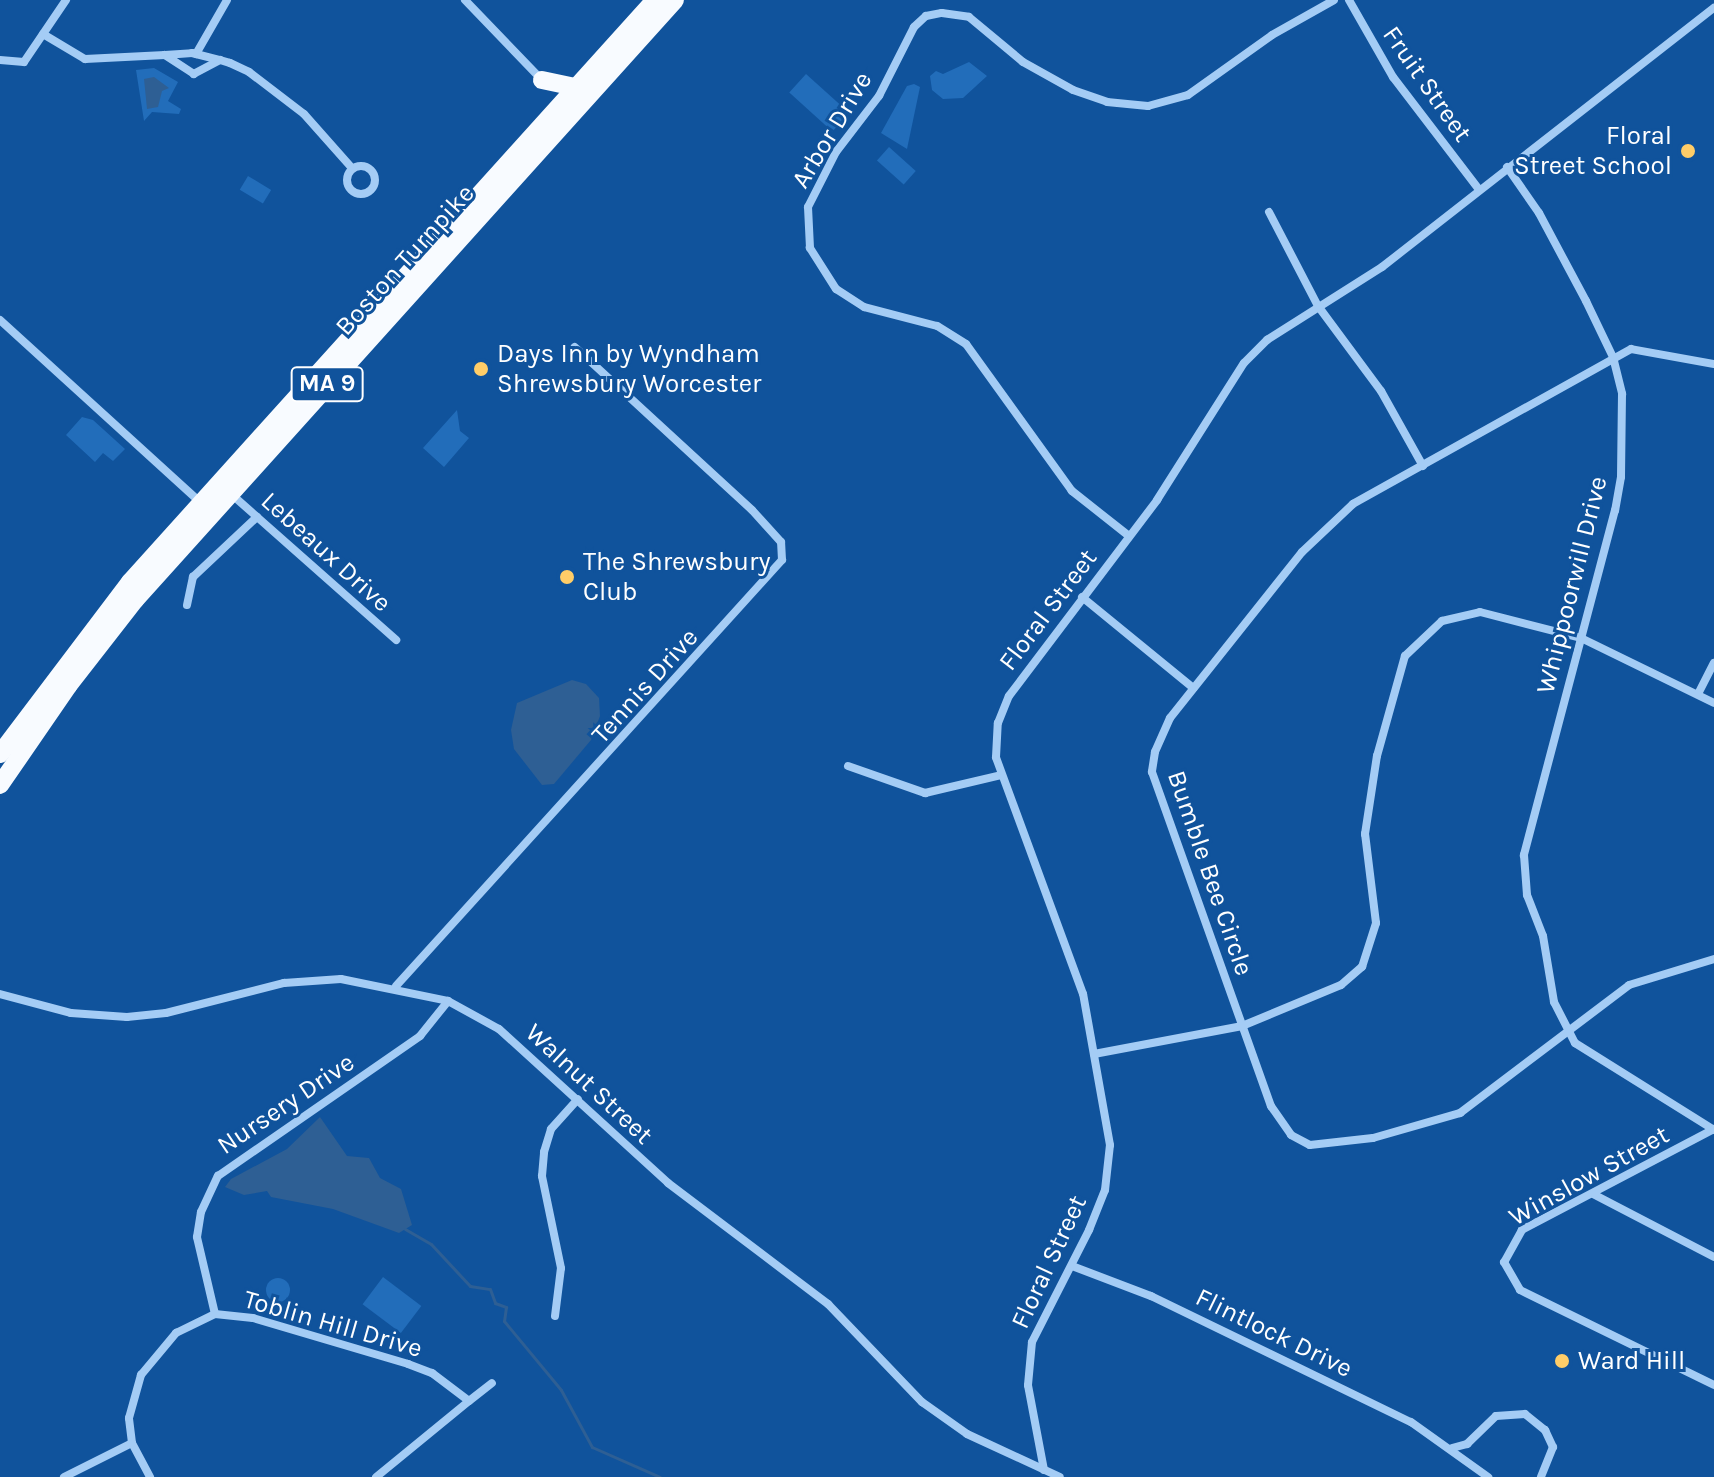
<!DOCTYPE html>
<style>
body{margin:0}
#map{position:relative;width:1714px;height:1477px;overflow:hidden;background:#10539c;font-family:Karla,sans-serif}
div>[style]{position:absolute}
.green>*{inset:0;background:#226dba;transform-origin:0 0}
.round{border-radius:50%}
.water>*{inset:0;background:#2e5f94}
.stream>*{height:3px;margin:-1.5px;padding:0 1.5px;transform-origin:1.5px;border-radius:1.5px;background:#2e5f94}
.minor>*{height:8px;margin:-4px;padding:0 4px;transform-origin:4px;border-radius:4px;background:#a4ccf5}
.minor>.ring{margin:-4px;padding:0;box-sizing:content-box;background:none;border:8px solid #a4ccf5;border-radius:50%}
.trunk>*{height:18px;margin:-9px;padding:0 9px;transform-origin:9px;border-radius:9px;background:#f8fbff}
.dots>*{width:22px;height:22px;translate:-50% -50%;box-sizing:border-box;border:4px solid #10539c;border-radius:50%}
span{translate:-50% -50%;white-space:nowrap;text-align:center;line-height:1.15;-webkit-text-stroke:6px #10539c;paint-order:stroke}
.shield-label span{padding:2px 6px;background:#10539c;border:2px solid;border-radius:6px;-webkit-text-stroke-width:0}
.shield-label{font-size:24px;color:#fff;font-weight:700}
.street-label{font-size:26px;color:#fff}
.poi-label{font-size:26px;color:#fff}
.right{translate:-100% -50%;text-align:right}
.left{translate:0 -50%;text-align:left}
</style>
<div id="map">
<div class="green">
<div style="clip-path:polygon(969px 62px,987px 76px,963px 98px,943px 99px,932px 90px,930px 76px,936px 71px,943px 74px)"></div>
<div style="clip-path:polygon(154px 68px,178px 82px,168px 101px,181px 109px,179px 114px,152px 112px,144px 121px,136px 70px)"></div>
<div style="left:806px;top:74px;width:58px;height:25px;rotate:42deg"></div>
<div style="clip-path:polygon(914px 84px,920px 87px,907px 149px,881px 133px,907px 86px)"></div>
<div style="left:889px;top:147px;width:36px;height:18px;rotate:42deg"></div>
<div style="left:248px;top:176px;width:27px;height:16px;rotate:31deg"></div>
<div style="clip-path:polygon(457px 410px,460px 431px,469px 438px,444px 467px,423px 448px)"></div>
<div style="clip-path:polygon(82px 417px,93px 420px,125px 449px,113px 461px,103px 453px,95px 462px,66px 435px)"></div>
<div style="left:383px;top:1277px;width:48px;height:34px;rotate:37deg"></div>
<div class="round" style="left:266px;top:1278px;width:24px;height:24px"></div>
</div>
<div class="water">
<div style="clip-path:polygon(154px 77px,169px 88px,162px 91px,158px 107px,147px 109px,144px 79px)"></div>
<div style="clip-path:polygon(572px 680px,586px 684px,599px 698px,600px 716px,591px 740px,554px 784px,542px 785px,514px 749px,511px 730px,517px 703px)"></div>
<div style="clip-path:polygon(320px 1117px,347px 1156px,369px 1158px,380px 1178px,401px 1189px,412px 1225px,399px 1233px,333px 1209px,271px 1197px,267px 1191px,244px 1195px,225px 1187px,231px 1179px,287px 1149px)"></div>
</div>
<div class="stream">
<div style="left:405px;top:1229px;width:30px;rotate:30deg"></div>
<div style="left:431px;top:1244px;width:57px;rotate:47.1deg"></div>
<div style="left:470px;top:1286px;width:20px;rotate:9deg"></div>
<div style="left:490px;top:1289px;width:15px;rotate:70deg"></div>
<div style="left:495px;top:1303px;width:12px;rotate:20deg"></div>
<div style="left:506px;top:1307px;width:14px;rotate:98deg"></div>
<div style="left:504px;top:1321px;width:89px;rotate:50.4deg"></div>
<div style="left:561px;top:1390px;width:65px;rotate:61.5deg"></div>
<div style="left:592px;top:1447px;width:74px;rotate:23.8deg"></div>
</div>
<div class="minor">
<div style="left:465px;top:0;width:111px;rotate:46.1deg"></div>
<div style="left:1349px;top:0;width:89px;rotate:60.3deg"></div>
<div style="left:1393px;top:77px;width:140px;rotate:52.6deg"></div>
<div style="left:43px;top:34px;width:49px;rotate:30.8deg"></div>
<div style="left:85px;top:59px;width:80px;rotate:-2.9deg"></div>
<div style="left:196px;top:54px;width:62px;rotate:-60.1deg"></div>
<div style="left:0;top:60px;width:24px;rotate:5deg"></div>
<div style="left:24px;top:62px;width:75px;rotate:-55.9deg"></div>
<div style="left:220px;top:60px;width:30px;rotate:152deg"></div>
<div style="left:194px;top:74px;width:35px;rotate:-147deg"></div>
<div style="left:165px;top:55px;width:27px;rotate:-4deg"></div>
<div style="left:192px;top:53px;width:29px;rotate:14deg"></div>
<div style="left:220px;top:60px;width:10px;rotate:17deg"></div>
<div style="left:230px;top:63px;width:21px;rotate:25deg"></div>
<div style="left:249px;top:72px;width:69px;rotate:37.4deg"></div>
<div style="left:304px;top:114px;width:72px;rotate:48.4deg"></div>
<div class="ring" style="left:347px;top:166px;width:20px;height:20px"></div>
<div style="left:1507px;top:167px;width:56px;rotate:55.2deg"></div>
<div style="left:1539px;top:213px;width:100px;rotate:61.9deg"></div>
<div style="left:1586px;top:301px;width:62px;rotate:64.3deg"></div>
<div style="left:1613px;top:357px;width:38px;rotate:76deg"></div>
<div style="left:1622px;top:394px;width:83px;rotate:90.7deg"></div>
<div style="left:1621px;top:477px;width:34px;rotate:100deg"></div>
<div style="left:1615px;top:510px;width:357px;rotate:104.8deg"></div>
<div style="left:1524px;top:855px;width:40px;rotate:85.7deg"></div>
<div style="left:1527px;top:895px;width:44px;rotate:68.7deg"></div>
<div style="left:1543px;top:936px;width:67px;rotate:80.5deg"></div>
<div style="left:1554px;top:1002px;width:46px;rotate:62.9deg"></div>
<div style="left:1575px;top:1043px;width:164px;rotate:32deg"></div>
<div style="left:1269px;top:212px;width:106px;rotate:62.5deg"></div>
<div style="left:1318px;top:306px;width:106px;rotate:53.5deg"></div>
<div style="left:1381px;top:391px;width:86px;rotate:60.8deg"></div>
<div style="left:0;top:320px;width:270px;rotate:42.3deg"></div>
<div style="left:1714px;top:364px;width:84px;rotate:-169.8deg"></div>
<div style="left:1631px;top:349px;width:318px;rotate:150.9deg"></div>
<div style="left:1353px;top:504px;width:70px;rotate:136.7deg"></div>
<div style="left:1302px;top:552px;width:212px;rotate:128.5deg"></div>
<div style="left:1170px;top:718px;width:37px;rotate:114deg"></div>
<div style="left:1155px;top:752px;width:20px;rotate:99deg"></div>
<div style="left:1152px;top:772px;width:355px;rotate:70.4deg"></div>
<div style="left:1271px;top:1106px;width:35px;rotate:55deg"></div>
<div style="left:1291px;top:1135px;width:21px;rotate:28deg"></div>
<div style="left:1310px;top:1145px;width:63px;rotate:-6.3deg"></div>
<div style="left:1373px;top:1138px;width:91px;rotate:-16deg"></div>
<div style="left:1460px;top:1113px;width:212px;rotate:-37.1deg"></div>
<div style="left:1629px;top:985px;width:89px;rotate:-17deg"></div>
<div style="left:230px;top:493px;width:222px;rotate:41.5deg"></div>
<div style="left:1129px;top:536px;width:73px;rotate:-141.7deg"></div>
<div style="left:1072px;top:491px;width:181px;rotate:-125.8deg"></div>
<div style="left:966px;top:344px;width:34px;rotate:-148deg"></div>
<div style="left:937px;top:326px;width:75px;rotate:-165.4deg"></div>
<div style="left:864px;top:307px;width:33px;rotate:-147deg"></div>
<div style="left:836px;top:289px;width:49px;rotate:-122.4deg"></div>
<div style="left:810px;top:248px;width:41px;rotate:-92.8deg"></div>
<div style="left:808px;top:207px;width:62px;rotate:-63deg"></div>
<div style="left:836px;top:152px;width:71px;rotate:-52.5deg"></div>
<div style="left:879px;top:96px;width:77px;rotate:-63.1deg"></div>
<div style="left:914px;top:27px;width:16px;rotate:-43deg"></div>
<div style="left:926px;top:16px;width:16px;rotate:-11deg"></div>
<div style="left:942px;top:13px;width:27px;rotate:8deg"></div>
<div style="left:969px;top:17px;width:70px;rotate:39.8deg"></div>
<div style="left:1023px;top:62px;width:57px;rotate:29.2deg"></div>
<div style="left:1073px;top:90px;width:36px;rotate:19deg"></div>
<div style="left:1107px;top:102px;width:41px;rotate:5.6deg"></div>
<div style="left:1148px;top:106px;width:41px;rotate:-15.4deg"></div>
<div style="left:1188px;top:95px;width:103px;rotate:-35.5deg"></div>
<div style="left:1272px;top:35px;width:71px;rotate:-29.4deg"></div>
<div style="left:1082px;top:597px;width:144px;rotate:39.3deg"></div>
<div style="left:187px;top:605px;width:29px;rotate:-78deg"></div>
<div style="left:193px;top:577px;width:88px;rotate:-43.2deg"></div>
<div style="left:1698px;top:694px;width:35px;rotate:-63deg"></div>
<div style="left:848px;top:766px;width:82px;rotate:19.3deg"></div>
<div style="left:925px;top:793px;width:78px;rotate:-13.3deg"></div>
<div style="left:396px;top:986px;width:575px;rotate:-47.82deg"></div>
<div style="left:782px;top:560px;width:18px;rotate:-93deg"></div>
<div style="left:781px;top:542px;width:43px;rotate:-132.2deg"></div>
<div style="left:752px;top:510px;width:241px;rotate:-137.4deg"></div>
<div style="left:0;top:994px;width:73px;rotate:15deg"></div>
<div style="left:71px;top:1013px;width:56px;rotate:4.1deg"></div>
<div style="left:127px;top:1017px;width:39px;rotate:-6deg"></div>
<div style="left:166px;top:1013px;width:122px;rotate:-14.3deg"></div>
<div style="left:284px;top:983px;width:57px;rotate:-4deg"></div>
<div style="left:341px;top:979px;width:109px;rotate:11.6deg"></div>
<div style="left:448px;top:1001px;width:58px;rotate:28.8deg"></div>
<div style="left:499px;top:1029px;width:229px;rotate:42.3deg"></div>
<div style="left:668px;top:1183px;width:201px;rotate:37.1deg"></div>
<div style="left:828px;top:1304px;width:136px;rotate:46.2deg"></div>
<div style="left:922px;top:1402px;width:55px;rotate:35.4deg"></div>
<div style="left:967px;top:1434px;width:102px;rotate:24.8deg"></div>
<div style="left:1094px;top:1054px;width:151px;rotate:-10.7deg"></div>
<div style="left:1242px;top:1026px;width:107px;rotate:-22.5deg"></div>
<div style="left:1341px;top:985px;width:28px;rotate:-41deg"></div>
<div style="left:1362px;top:967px;width:46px;rotate:-72.3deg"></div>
<div style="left:1376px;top:923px;width:90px;rotate:-97deg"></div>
<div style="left:1365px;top:834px;width:79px;rotate:-81.3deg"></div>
<div style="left:1377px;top:756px;width:104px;rotate:-74.4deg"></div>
<div style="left:1405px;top:656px;width:51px;rotate:-43.4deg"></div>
<div style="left:1442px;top:621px;width:39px;rotate:-13deg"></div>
<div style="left:1480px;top:612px;width:104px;rotate:14.4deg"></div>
<div style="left:1581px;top:638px;width:148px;rotate:26deg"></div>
<div style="left:1714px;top:1129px;width:217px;rotate:152.3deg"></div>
<div style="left:1522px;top:1230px;width:37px;rotate:119deg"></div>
<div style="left:1504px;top:1262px;width:32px;rotate:60deg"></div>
<div style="left:1520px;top:1290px;width:216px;rotate:26.1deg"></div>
<div style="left:1593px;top:1194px;width:136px;rotate:27.5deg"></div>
<div style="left:1072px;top:1266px;width:85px;rotate:20.8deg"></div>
<div style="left:1151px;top:1296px;width:289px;rotate:25.9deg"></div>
<div style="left:1411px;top:1422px;width:95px;rotate:35.5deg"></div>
<div style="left:215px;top:1314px;width:79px;rotate:-103.2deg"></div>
<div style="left:197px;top:1237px;width:25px;rotate:-81deg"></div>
<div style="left:201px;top:1212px;width:40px;rotate:-65deg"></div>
<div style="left:218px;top:1176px;width:246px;rotate:-34.7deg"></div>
<div style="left:420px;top:1036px;width:45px;rotate:-51.3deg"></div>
<div style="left:555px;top:1316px;width:48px;rotate:-82.9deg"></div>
<div style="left:561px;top:1268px;width:94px;rotate:-101.7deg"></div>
<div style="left:542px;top:1176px;width:24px;rotate:-85deg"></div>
<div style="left:544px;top:1152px;width:24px;rotate:-73deg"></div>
<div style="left:551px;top:1129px;width:40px;rotate:-48deg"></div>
<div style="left:469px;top:1401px;width:29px;rotate:-38deg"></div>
<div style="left:1452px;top:1448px;width:16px;rotate:-15deg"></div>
<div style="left:1467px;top:1444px;width:40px;rotate:-44deg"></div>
<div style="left:1496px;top:1416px;width:29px;rotate:-4deg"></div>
<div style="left:1525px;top:1414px;width:26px;rotate:39deg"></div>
<div style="left:1545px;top:1430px;width:19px;rotate:65deg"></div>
<div style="left:1553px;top:1447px;width:32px;rotate:112deg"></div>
<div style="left:1044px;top:1470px;width:86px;rotate:-100.7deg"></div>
<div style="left:1028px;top:1385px;width:43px;rotate:-84.7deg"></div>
<div style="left:1032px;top:1342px;width:126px;rotate:-63deg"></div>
<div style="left:1089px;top:1230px;width:43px;rotate:-68.2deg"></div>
<div style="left:1105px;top:1190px;width:45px;rotate:-83.7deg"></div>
<div style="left:1110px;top:1145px;width:153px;rotate:-100.1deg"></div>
<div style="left:1083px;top:994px;width:252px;rotate:-110.2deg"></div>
<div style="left:996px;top:757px;width:34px;rotate:-87deg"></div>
<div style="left:998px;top:723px;width:29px;rotate:-68deg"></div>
<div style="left:1009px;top:696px;width:246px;rotate:-52.9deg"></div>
<div style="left:1157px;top:500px;width:162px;rotate:-57.6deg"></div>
<div style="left:1244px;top:363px;width:33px;rotate:-45deg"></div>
<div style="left:1267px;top:340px;width:136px;rotate:-32.4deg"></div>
<div style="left:1382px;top:267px;width:421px;rotate:-38deg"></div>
<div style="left:64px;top:1477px;width:76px;rotate:-26.6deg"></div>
<div style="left:150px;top:1477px;width:38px;rotate:-118deg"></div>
<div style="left:132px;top:1443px;width:25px;rotate:-97deg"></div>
<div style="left:129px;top:1418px;width:45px;rotate:-74.4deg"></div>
<div style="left:141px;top:1375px;width:55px;rotate:-50.2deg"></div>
<div style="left:176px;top:1333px;width:43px;rotate:-26deg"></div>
<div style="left:215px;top:1314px;width:38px;rotate:6deg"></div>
<div style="left:253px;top:1318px;width:162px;rotate:16.5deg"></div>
<div style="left:408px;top:1364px;width:26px;rotate:21deg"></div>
<div style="left:432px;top:1373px;width:46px;rotate:37.1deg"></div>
<div style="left:469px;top:1401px;width:120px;rotate:140.7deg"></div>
</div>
<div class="trunk">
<div style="left:542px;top:80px;width:35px;rotate:12deg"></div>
<div style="left:0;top:754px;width:216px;rotate:-52.9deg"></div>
<div style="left:130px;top:582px;width:784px;rotate:-47.95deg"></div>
<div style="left:0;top:785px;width:120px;rotate:-55.5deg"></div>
<div style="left:68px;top:686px;width:109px;rotate:-52.1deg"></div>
<div style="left:135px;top:600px;width:807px;rotate:-48.01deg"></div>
</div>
<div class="dots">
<div style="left:1688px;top:151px;background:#ffcd68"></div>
<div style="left:481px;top:369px;background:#ffcd68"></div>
<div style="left:567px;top:577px;background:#ffcd68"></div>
<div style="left:1562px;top:1361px;background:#ffcd68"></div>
</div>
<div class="shield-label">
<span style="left:327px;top:384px">MA 9</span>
</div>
<div class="street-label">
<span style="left:1427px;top:84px;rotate:55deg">Fruit Street</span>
<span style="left:832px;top:130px;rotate:-59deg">Arbor Drive</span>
<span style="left:405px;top:260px;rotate:-48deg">Boston Turnpike</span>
<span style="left:326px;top:552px;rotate:42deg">Lebeaux Drive</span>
<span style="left:1572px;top:585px;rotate:-76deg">Whippoorwill Drive</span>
<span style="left:1048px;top:610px;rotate:-53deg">Floral Street</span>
<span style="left:645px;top:686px;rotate:-48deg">Tennis Drive</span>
<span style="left:1210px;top:873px;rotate:71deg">Bumble Bee Circle</span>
<span style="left:589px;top:1084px;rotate:43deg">Walnut Street</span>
<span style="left:286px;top:1104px;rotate:-34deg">Nursery Drive</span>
<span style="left:1589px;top:1176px;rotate:-29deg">Winslow Street</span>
<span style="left:1049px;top:1262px;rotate:-65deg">Floral Street</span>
<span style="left:333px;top:1324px;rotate:16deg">Toblin Hill Drive</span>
<span style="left:1274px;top:1333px;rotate:26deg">Flintlock Drive</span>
</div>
<div class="poi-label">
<span class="right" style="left:1672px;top:151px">Floral<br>Street School</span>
<span class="left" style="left:497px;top:369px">Days Inn by Wyndham<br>Shrewsbury Worcester</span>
<span class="left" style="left:583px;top:577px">The Shrewsbury<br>Club</span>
<span class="left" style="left:1578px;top:1361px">Ward Hill</span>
</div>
</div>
